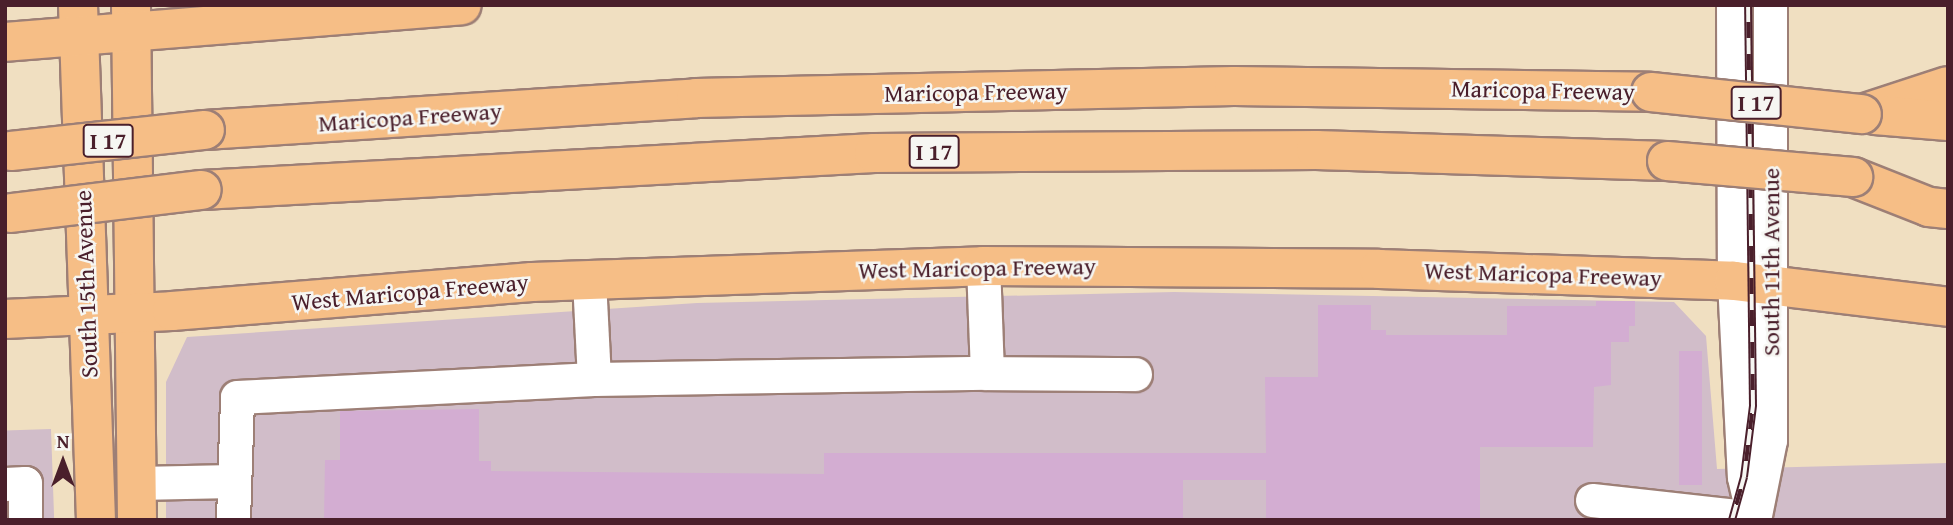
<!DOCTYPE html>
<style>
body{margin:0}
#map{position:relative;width:1953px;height:525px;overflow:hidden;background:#f0dfc1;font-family:"Gentium Book Plus",serif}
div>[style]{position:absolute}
.industrial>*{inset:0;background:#d1bdc9;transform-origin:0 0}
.building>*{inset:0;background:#d3add2;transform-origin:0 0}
.roads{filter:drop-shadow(2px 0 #9d7f76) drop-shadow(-2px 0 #9d7f76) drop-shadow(0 2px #9d7f76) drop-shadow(0 -2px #9d7f76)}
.minor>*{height:33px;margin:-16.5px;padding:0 16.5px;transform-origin:16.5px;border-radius:16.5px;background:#fff}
.major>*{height:38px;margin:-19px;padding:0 19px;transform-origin:19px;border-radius:19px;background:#f6be86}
.highway>*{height:38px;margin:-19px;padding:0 19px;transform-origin:19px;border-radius:19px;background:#f6be86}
.rail>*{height:8px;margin-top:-4px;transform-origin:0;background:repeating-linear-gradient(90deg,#f6f6f2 0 16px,#4a1f2b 0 32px);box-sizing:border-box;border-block:2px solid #4a1f2b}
.bridges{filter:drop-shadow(2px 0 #9d7f76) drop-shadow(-2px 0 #9d7f76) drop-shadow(0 2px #9d7f76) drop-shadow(0 -2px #9d7f76)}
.highway-bridge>*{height:38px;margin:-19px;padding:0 19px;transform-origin:19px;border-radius:19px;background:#f6be86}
span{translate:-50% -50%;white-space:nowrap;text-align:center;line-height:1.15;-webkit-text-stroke:5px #f6f6f2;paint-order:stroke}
.shield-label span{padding:2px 5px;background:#f6f6f2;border:2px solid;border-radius:5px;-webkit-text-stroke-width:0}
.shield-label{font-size:23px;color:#4a1f2b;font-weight:700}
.street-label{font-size:24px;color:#4a1f2b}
.frame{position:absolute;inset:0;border:7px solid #4a1f2b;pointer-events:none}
.north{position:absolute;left:28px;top:427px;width:70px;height:70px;-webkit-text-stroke:5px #f6f6f2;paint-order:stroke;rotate:0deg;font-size:19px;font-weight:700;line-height:28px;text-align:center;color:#4a1f2b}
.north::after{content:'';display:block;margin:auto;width:24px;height:32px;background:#4a1f2b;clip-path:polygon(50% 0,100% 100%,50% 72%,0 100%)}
</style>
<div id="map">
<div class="industrial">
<div style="clip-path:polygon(1174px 292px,1674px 302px,1706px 336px,1717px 469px,1948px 463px,1948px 520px,166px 520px,166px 382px,187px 337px,697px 303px)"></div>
<div style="left:51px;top:429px;width:91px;height:46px;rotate:88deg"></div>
</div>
<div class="building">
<div style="clip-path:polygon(1596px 301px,1635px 301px,1635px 326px,1629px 326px,1629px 342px,1611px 342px,1611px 385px,1594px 387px,1593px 447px,1480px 447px,1480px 520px,1266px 520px,1266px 480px,1183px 480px,1183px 520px,324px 520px,325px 460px,340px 460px,340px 411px,479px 409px,479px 461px,491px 461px,491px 471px,824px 474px,824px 453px,1266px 453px,1265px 377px,1318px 377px,1318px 305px,1371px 305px,1371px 330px,1386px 330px,1386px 335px,1507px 335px,1507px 306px,1596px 306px)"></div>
<div style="left:1679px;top:351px;width:23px;height:134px"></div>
</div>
<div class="roads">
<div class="minor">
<div style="left:1733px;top:5px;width:276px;rotate:89.8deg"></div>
<div style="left:1734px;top:281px;width:196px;rotate:87.1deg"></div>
<div style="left:1744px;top:477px;width:26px;rotate:77deg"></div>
<div style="left:589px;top:280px;width:99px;rotate:87.1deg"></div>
<div style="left:987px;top:373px;width:148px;rotate:0.4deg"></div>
<div style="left:137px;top:483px;width:96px;rotate:-1.2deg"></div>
<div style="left:5px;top:484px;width:20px;rotate:-3deg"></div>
<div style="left:25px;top:483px;width:37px;rotate:90deg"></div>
<div style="left:1592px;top:500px;width:163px;rotate:6.3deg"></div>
<div style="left:233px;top:520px;width:123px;rotate:-88.1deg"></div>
<div style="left:237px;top:397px;width:357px;rotate:-2.9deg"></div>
<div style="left:594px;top:379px;width:393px;rotate:-0.9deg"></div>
<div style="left:987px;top:373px;width:107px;rotate:-92.1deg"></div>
<div style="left:1754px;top:520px;width:82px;rotate:-78.7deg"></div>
<div style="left:1770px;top:440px;width:435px;rotate:-90deg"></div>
</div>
<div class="major">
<div style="left:78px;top:5px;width:515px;rotate:88deg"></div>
<div style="left:131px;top:5px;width:515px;rotate:89.33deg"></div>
<div style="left:5px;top:42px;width:458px;rotate:-4.6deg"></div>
<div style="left:5px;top:319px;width:167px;rotate:-2.7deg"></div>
<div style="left:172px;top:311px;width:361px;rotate:-4.6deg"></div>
<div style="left:532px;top:282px;width:451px;rotate:-2deg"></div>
<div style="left:983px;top:266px;width:396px;rotate:0.4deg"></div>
<div style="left:1379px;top:269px;width:355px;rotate:1.9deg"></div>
<div style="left:1734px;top:281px;width:216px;rotate:6.9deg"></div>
</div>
<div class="highway">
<div style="left:1862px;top:114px;width:90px;rotate:-18deg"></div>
<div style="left:1875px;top:115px;width:73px;rotate:4.7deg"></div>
<div style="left:205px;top:130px;width:492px;rotate:-3.7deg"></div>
<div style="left:696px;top:98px;width:538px;rotate:-1.28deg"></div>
<div style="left:1234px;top:86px;width:417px;rotate:0.8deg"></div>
<div style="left:1853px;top:177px;width:82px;rotate:21.5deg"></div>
<div style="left:1929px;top:207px;width:19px;rotate:6deg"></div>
<div style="left:202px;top:190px;width:673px;rotate:-3.15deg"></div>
<div style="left:874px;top:153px;width:442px;rotate:-0.4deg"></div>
<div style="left:1316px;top:150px;width:351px;rotate:1.8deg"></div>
</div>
</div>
<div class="rail">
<div style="left:1732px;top:520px;width:45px;rotate:-74.4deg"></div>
<div style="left:1744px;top:477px;width:72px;rotate:-82.8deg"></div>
<div style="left:1753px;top:406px;width:401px;rotate:-90.7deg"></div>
</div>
<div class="bridges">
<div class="highway-bridge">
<div style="left:1651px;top:92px;width:212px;rotate:6deg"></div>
<div style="left:11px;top:151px;width:195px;rotate:-6.2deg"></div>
<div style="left:1667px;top:161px;width:187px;rotate:4.9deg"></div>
<div style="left:11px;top:213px;width:192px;rotate:-6.9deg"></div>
</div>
</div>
<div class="shield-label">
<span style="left:1756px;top:103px">I 17</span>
<span style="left:108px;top:141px">I 17</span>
<span style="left:934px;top:152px">I 17</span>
</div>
<div class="street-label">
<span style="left:1543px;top:90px;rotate:1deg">Maricopa Freeway</span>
<span style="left:976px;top:92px;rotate:-1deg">Maricopa Freeway</span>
<span style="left:410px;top:117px;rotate:-4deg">Maricopa Freeway</span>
<span style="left:1771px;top:262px;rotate:-90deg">South 11th Avenue</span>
<span style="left:977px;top:268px;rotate:-1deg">West Maricopa Freeway</span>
<span style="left:1543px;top:274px;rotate:2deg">West Maricopa Freeway</span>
<span style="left:86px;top:284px;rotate:-92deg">South 15th Avenue</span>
<span style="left:410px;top:292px;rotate:-5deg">West Maricopa Freeway</span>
</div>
<div class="frame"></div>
<div class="north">N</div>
</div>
